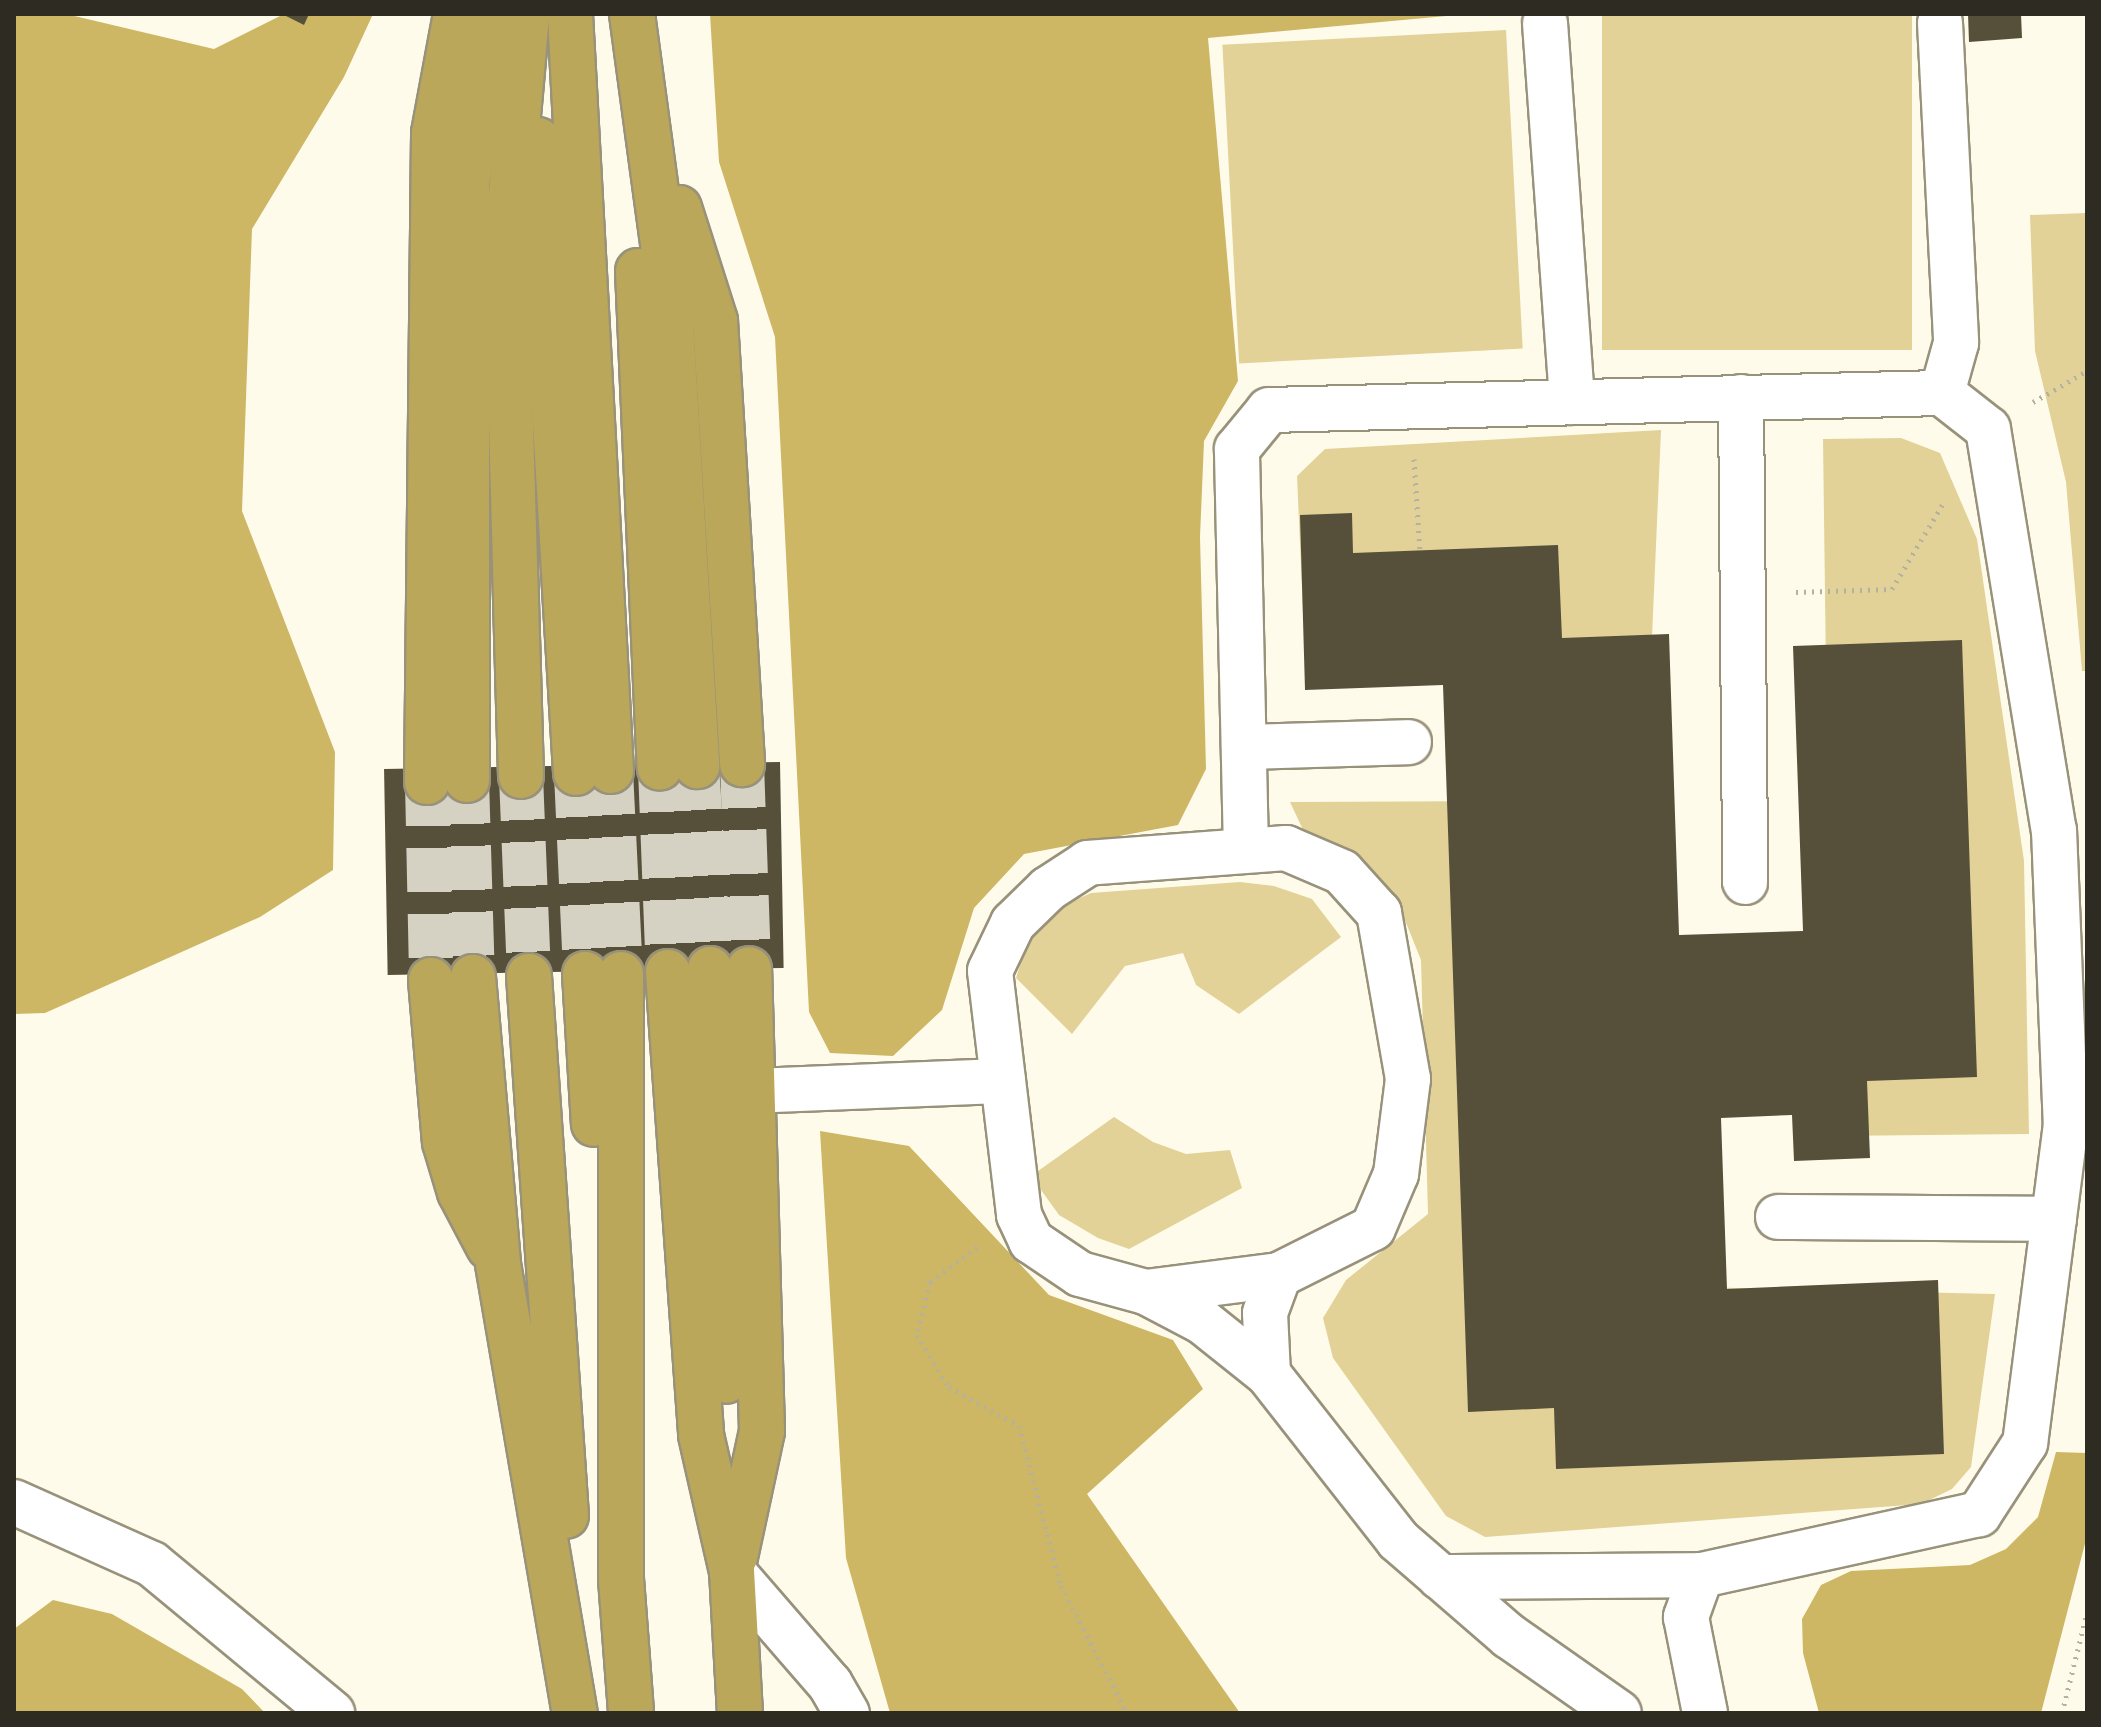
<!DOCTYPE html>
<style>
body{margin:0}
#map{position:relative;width:2101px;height:1727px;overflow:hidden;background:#fffbeb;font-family:Spectral,serif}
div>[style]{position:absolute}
.green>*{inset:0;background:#e2d297;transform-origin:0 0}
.forest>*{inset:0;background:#cdb764}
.building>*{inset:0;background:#56503b;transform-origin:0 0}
.highway-tunnel>*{height:44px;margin-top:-22px;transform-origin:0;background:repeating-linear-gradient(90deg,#d5d2c3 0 44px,transparent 0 66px)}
.path>*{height:5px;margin-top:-2.5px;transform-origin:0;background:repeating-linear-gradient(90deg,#b4b1a3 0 2px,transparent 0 8px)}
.roads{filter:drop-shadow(2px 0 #98927b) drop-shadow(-2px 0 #98927b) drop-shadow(0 2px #98927b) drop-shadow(0 -2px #98927b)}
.minor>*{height:44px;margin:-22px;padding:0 22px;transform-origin:22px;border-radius:22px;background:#fff}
.highway>*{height:44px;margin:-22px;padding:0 22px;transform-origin:22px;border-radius:22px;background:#bba75a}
span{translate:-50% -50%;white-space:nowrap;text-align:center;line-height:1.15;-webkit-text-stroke:8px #fff;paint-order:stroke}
.frame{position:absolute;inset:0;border:16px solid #2e2c22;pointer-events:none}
</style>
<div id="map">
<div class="green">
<div style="left:1602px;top:14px;width:310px;height:336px"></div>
<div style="left:1506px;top:30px;width:319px;height:284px;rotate:87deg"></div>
<div style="clip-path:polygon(2087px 213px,2087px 671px,2082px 671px,2066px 482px,2035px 351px,2030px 215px)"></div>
<div style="clip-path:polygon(1661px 430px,1649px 706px,1303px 610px,1297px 476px,1325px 449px)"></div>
<div style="clip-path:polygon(1901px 438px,1940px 453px,1977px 539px,2024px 861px,2029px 1134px,1832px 1136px,1823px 439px)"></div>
<div style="clip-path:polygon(1511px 801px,1523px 1283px,1995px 1294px,1971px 1467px,1952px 1489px,1921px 1504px,1485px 1537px,1446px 1516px,1333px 1358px,1323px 1318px,1346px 1280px,1428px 1214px,1421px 960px,1396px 898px,1305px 834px,1290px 802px)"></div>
<div style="clip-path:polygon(1240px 882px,1274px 886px,1312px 899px,1341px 937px,1239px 1014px,1196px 985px,1183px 953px,1125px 966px,1072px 1034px,1016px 978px,1025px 949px,1049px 912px,1091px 893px)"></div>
<div style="clip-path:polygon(1114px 1117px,1153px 1142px,1186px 1154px,1230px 1150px,1242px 1188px,1129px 1249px,1098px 1238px,1059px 1215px,1031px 1176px)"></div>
</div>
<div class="forest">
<div style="clip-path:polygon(14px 14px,66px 14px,214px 49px,284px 14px,373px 14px,344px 77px,252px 229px,242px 511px,335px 752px,333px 870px,260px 917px,45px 1013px,14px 1014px)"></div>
<div style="clip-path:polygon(710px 14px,1468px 14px,1208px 38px,1238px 381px,1204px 441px,1200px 537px,1206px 769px,1178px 825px,1024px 854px,974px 908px,942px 1010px,893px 1056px,830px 1053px,809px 1012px,775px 337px,719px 162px)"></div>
<div style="clip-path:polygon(820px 1131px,909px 1146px,1049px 1295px,1173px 1340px,1203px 1389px,1087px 1494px,1240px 1713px,890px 1713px,846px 1558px)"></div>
<div style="clip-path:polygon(2056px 1452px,2087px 1453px,2087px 1536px,2041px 1713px,1819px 1713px,1803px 1653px,1802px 1619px,1821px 1585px,1851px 1571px,1970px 1565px,2006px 1549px,2038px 1517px)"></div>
<div style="clip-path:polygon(53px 1600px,112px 1614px,242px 1689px,265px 1713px,14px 1713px,14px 1629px)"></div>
</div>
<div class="building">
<div style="clip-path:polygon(282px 14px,309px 14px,304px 25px)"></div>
<div style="clip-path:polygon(1968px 14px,2021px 14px,2022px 38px,1969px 42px)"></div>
<div style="clip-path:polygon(1352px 513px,1353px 553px,1558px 545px,1562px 638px,1669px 634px,1679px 935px,1803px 931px,1793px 646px,1962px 640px,1977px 1077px,1867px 1081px,1870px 1158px,1794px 1161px,1792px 1115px,1721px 1118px,1727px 1289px,1938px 1280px,1944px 1454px,1556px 1469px,1554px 1408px,1468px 1412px,1443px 685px,1305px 690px,1300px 515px)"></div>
<div style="left:780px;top:762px;width:206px;height:396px;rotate:89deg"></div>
</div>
<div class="highway-tunnel">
<div style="left:742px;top:764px;width:205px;rotate:88deg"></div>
<div style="left:697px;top:766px;width:203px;rotate:86.3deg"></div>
<div style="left:660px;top:768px;width:204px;rotate:87.8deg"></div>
<div style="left:611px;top:771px;width:203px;rotate:87.2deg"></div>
<div style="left:576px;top:773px;width:201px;rotate:87.4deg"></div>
<div style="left:521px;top:776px;width:200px;rotate:87.7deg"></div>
<div style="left:467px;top:780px;width:197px;rotate:88.3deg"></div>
<div style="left:427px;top:782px;width:198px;rotate:88.8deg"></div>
</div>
<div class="path">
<div style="left:2033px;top:402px;width:62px;rotate:-29.9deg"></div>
<div style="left:1414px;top:459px;width:92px;rotate:86.3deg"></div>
<div style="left:1796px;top:592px;width:96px;rotate:-1.8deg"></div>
<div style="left:1892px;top:589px;width:101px;rotate:-59.1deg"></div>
<div style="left:977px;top:1247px;width:59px;rotate:143.3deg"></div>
<div style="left:930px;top:1282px;width:55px;rotate:103.8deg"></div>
<div style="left:917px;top:1335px;width:61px;rotate:58.4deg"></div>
<div style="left:949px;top:1387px;width:80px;rotate:29.1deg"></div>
<div style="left:1019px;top:1426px;width:165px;rotate:75.3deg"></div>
<div style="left:1061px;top:1586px;width:143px;rotate:62.5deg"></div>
<div style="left:2062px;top:1713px;width:103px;rotate:-76deg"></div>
</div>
<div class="roads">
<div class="minor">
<div style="left:1545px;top:23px;width:380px;rotate:85.9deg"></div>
<div style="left:1940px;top:23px;width:320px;rotate:87.1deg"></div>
<div style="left:1956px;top:343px;width:52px;rotate:105.6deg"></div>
<div style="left:1741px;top:397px;width:485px;rotate:89.5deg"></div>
<div style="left:1244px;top:747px;width:165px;rotate:-1.7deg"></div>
<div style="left:1246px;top:850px;width:401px;rotate:-91.3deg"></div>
<div style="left:1237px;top:449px;width:50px;rotate:-50.6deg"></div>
<div style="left:1269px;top:410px;width:673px;rotate:-1.45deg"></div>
<div style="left:1942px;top:393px;width:58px;rotate:38deg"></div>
<div style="left:1988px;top:429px;width:406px;rotate:80.7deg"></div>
<div style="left:2054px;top:830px;width:294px;rotate:87.7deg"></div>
<div style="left:2066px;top:1124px;width:322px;rotate:97.3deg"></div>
<div style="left:2025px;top:1443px;width:85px;rotate:122.9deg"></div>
<div style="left:1979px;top:1514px;width:285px;rotate:167.6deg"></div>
<div style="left:1701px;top:1575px;width:45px;rotate:109.7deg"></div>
<div style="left:1686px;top:1617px;width:98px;rotate:78.8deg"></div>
<div style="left:752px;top:1091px;width:251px;rotate:-2.3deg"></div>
<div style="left:1778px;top:1217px;width:276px;rotate:0.4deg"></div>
<div style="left:1146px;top:1292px;width:134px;rotate:-7.3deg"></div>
<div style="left:1268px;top:1374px;width:61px;rotate:-92.8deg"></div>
<div style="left:1265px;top:1313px;width:40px;rotate:-69.8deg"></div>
<div style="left:1279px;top:1275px;width:105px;rotate:-26.6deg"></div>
<div style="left:1373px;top:1228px;width:59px;rotate:-66.9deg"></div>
<div style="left:1396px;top:1174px;width:96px;rotate:-82.8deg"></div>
<div style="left:1408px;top:1079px;width:169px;rotate:-99.9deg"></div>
<div style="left:1379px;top:913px;width:55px;rotate:-132.1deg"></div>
<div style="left:1342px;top:872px;width:61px;rotate:-156.8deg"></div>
<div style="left:1286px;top:848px;width:199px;rotate:175.7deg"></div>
<div style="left:1088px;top:863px;width:48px;rotate:147deg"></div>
<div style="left:1048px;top:889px;width:49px;rotate:135.8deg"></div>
<div style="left:1013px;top:923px;width:53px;rotate:115.6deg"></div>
<div style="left:990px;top:971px;width:246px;rotate:83.2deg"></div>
<div style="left:1019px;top:1215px;width:29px;rotate:65deg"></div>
<div style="left:1031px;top:1241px;width:59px;rotate:34deg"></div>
<div style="left:1080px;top:1274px;width:68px;rotate:15.3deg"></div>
<div style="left:1146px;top:1292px;width:64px;rotate:27.8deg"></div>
<div style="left:1203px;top:1322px;width:83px;rotate:38.7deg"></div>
<div style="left:1268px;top:1374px;width:211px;rotate:51.9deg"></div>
<div style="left:1398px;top:1540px;width:147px;rotate:40.9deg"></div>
<div style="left:1509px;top:1636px;width:134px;rotate:35deg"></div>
<div style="left:14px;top:1502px;width:151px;rotate:24.2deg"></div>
<div style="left:152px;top:1564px;width:234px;rotate:39.6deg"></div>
<div style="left:732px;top:1571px;width:150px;rotate:49.1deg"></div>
<div style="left:830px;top:1684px;width:34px;rotate:60deg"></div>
<div style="left:1440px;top:1577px;width:261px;rotate:-0.4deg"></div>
</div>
<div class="highway">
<div style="left:570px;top:14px;width:758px;rotate:86.9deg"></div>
<div style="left:632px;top:14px;width:277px;rotate:82.3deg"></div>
<div style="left:669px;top:289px;width:478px;rotate:86.6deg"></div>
<div style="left:538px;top:140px;width:634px;rotate:86.56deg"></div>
<div style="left:679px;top:208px;width:119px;rotate:72.3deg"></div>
<div style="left:715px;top:321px;width:444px;rotate:86.5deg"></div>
<div style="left:638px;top:271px;width:497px;rotate:87.5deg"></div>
<div style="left:521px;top:776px;width:526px;rotate:-91.63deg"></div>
<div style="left:506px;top:250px;width:237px;rotate:-84.9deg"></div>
<div style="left:467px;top:780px;width:596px;rotate:-90deg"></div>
<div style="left:467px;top:184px;width:172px;rotate:-81.3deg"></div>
<div style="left:427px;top:782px;width:649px;rotate:-89.38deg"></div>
<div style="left:434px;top:133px;width:121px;rotate:-79.5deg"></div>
<div style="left:710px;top:969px;width:412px;rotate:87.8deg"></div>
<div style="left:668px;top:972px;width:464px;rotate:85.9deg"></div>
<div style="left:701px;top:1435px;width:139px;rotate:77.2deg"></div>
<div style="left:732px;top:1571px;width:142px;rotate:86.8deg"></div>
<div style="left:585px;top:974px;width:150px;rotate:86.6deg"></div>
<div style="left:621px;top:974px;width:605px;rotate:90deg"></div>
<div style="left:621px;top:1579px;width:134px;rotate:85.7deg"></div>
<div style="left:529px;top:976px;width:541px;rotate:86.08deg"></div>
<div style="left:473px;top:977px;width:288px;rotate:85deg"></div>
<div style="left:498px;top:1264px;width:456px;rotate:80.3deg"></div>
<div style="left:431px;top:980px;width:163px;rotate:85.1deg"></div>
<div style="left:445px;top:1142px;width:52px;rotate:73.3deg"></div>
<div style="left:460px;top:1192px;width:62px;rotate:62.2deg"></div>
<div style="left:735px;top:1557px;width:129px;rotate:-77.9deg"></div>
<div style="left:762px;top:1431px;width:462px;rotate:-91.6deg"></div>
</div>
</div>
<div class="frame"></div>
</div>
